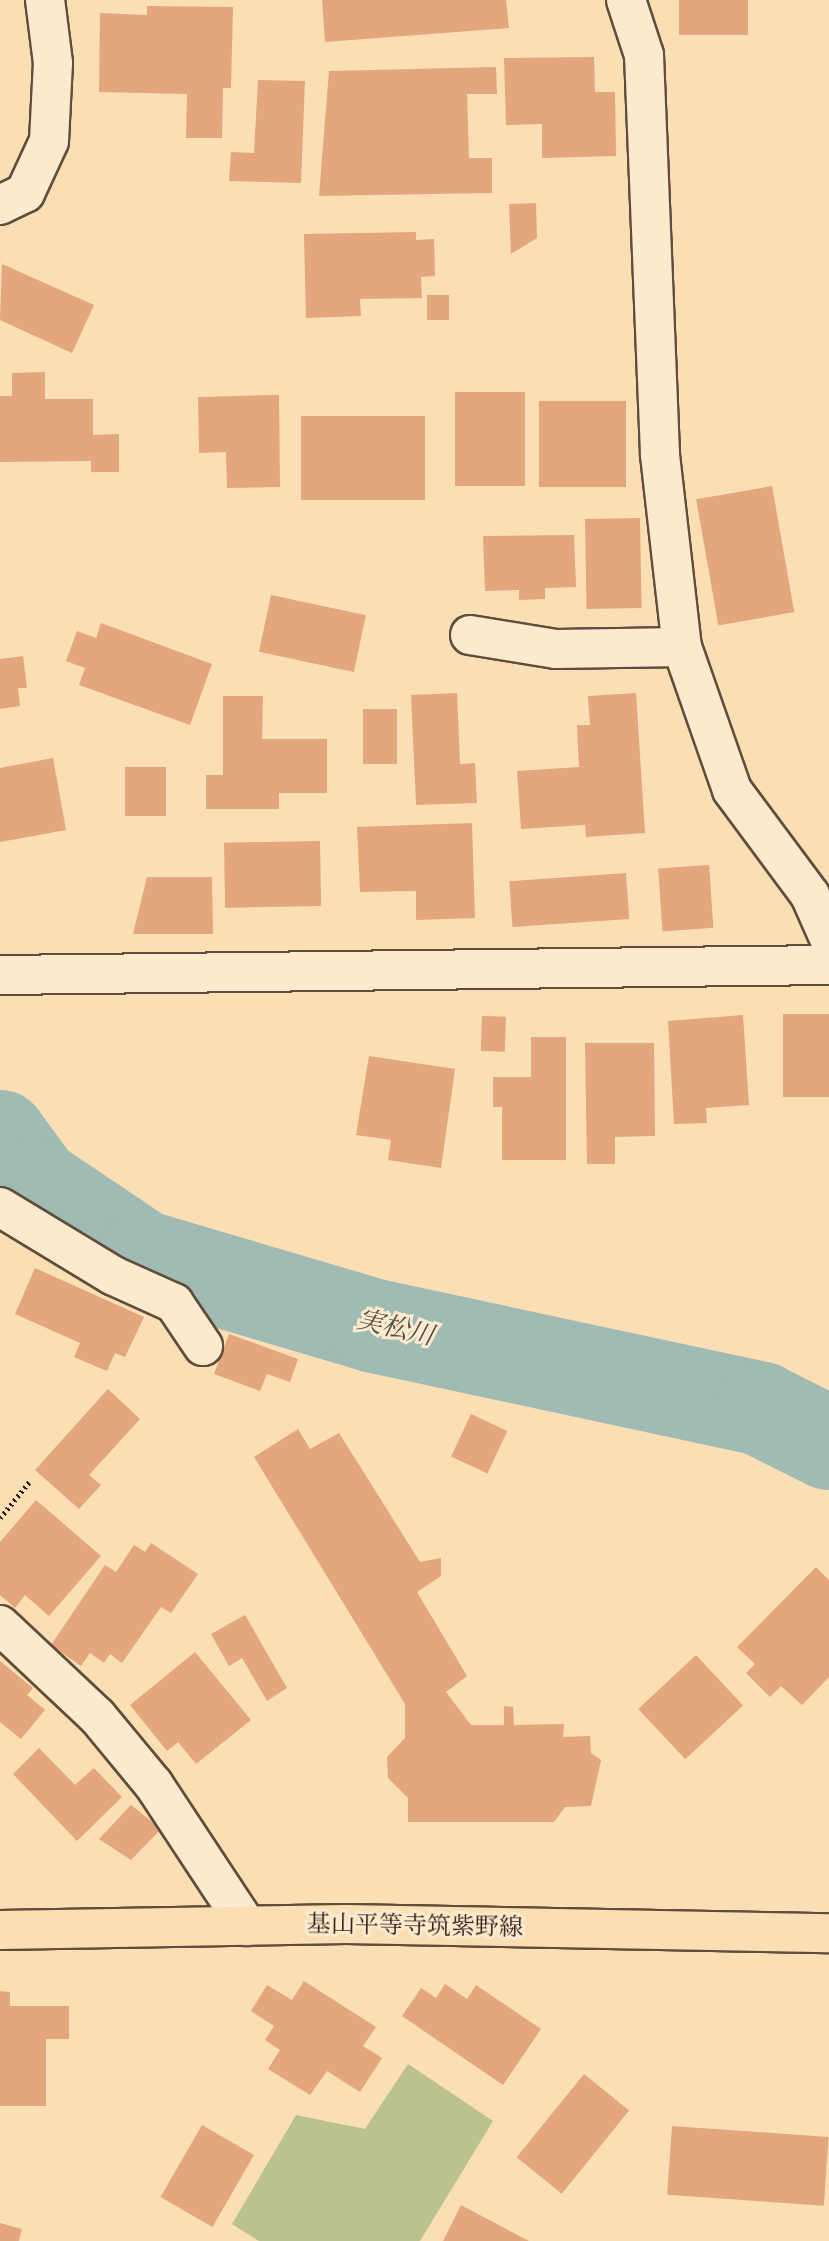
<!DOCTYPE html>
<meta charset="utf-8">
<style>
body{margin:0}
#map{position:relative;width:829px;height:2241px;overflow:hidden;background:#fadeb4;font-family:"IM FELL Double Pica","Noto Serif JP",serif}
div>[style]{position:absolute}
.green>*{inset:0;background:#bac290}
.river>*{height:94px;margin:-47px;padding:0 47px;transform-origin:47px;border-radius:47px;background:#9fbbb4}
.building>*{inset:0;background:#e4a67d;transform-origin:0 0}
.path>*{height:4.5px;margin-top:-2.25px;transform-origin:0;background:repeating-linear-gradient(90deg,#2d1d13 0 2px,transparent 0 5.5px)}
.roads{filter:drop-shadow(2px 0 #604d3b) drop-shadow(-2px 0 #604d3b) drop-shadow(0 2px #604d3b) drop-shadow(0 -2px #604d3b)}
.minor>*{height:38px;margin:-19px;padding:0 19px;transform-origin:19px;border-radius:19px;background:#fceace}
.major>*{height:38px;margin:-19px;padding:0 19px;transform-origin:19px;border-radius:19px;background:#fadeb4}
span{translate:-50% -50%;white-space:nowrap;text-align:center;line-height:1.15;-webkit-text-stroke:6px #fceace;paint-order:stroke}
.street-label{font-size:24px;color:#2d1d13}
.water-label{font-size:26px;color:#4f4c43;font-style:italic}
</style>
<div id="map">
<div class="green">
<div style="clip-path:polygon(408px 2064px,493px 2121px,420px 2241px,259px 2241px,232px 2224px,296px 2115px,365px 2129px)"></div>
</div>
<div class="river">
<div style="left:0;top:1137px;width:59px;rotate:53.9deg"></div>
<div style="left:35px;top:1185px;width:129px;rotate:33.9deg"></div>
<div style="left:142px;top:1257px;width:243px;rotate:16.5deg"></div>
<div style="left:375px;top:1326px;width:395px;rotate:12.1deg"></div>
<div style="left:761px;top:1409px;width:76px;rotate:26.6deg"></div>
</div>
<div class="building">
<div style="clip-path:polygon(322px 0,506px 0,509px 28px,325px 42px)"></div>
<div style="left:679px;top:0;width:69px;height:35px"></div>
<div style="clip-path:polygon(147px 6px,233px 7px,231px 88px,223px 88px,222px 138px,186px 138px,187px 94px,99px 92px,100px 13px,147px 15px)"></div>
<div style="clip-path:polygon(594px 57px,595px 92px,615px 92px,616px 156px,542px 158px,542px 124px,506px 125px,504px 58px)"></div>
<div style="clip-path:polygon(496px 67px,497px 94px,467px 94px,469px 158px,492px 158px,492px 193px,319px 196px,329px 71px)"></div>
<div style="clip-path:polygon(258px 80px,305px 81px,301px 183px,229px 181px,231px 152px,254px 153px)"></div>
<div style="clip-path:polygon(536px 203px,537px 238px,511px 254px,509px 204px)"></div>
<div style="clip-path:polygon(416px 232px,416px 240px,434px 239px,435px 276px,421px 277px,422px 298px,360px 299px,361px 316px,306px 318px,304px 234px)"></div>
<div style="clip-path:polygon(2px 264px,94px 305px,72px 353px,0 320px)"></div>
<div style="left:427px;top:295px;width:22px;height:25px"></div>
<div style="clip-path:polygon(45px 372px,45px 399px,93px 399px,93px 435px,119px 434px,119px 472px,91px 472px,91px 461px,0 462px,0 396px,12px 396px,12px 373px)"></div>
<div style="left:455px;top:392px;width:70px;height:94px"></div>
<div style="clip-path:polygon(279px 395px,280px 487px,227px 488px,226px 452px,199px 453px,198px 397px)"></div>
<div style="left:539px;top:401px;width:87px;height:86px"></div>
<div style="left:301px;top:416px;width:124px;height:84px"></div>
<div style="left:772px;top:486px;width:128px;height:77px;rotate:80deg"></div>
<div style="left:640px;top:518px;width:90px;height:55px;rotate:89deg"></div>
<div style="clip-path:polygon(574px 535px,576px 587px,545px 588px,545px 599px,519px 600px,519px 590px,485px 591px,483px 536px)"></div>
<div style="left:271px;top:595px;width:97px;height:58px;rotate:12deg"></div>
<div style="clip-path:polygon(101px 623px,212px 664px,190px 725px,79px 685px,85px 668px,66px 661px,77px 631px,96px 638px)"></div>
<div style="clip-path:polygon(23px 656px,27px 688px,18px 688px,20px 706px,0 709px,0 659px)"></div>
<div style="clip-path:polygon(457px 693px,460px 764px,475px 763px,477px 803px,416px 805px,411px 695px)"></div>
<div style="clip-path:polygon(636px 693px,645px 833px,586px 837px,585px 825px,521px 829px,517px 771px,579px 767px,577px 725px,590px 725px,588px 696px)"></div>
<div style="clip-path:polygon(223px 696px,263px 696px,262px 739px,327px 739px,327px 793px,279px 793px,279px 809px,206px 809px,206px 775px,223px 775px)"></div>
<div style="left:363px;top:709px;width:34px;height:55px"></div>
<div style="clip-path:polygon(53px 758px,66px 830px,0 842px,0 768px)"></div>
<div style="left:125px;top:767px;width:41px;height:49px"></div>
<div style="clip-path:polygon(472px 823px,475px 918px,416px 920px,416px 891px,360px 892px,357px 827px)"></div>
<div style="left:320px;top:841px;width:65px;height:96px;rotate:89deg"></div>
<div style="left:709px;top:865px;width:63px;height:51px;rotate:86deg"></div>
<div style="left:626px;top:873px;width:46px;height:117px;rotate:86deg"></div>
<div style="clip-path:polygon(147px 877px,212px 877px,213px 934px,133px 934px)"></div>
<div style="left:829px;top:1014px;width:83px;height:46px;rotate:90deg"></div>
<div style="clip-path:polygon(743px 1015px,749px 1105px,706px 1108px,707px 1123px,674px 1124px,668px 1021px)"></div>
<div style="left:482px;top:1016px;width:24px;height:35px;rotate:2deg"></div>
<div style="clip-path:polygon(531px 1037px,566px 1037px,566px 1160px,502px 1160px,502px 1107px,493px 1107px,493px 1077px,531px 1077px)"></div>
<div style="clip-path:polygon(585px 1043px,654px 1043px,655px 1136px,615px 1137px,615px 1164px,587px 1164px)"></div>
<div style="clip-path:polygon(369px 1056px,455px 1069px,441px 1168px,388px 1160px,391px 1140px,356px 1135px)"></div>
<div style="clip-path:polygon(35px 1268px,144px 1317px,125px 1357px,115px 1353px,107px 1371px,74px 1357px,80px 1343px,15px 1314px)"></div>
<div style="clip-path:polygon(229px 1334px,298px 1359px,290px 1382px,267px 1374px,260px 1391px,214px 1374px)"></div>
<div style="clip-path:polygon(108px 1389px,140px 1419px,89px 1475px,101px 1485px,79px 1509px,35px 1470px)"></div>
<div style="left:471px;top:1414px;width:40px;height:47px;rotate:25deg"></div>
<div style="clip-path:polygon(298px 1429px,310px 1449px,339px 1433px,420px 1562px,441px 1558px,441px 1576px,417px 1592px,467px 1676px,446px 1692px,471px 1725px,504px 1725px,504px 1706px,513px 1707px,514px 1725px,564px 1724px,563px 1737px,590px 1736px,591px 1753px,601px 1760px,591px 1806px,565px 1807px,554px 1822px,408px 1822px,408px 1798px,388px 1778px,387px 1757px,405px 1738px,405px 1704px,254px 1457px)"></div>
<div style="clip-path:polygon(36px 1500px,101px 1556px,49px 1616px,25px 1595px,15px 1608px,0 1595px,0 1542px)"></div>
<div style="clip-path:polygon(151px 1543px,198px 1574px,171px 1613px,161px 1607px,122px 1663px,110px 1654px,104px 1663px,90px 1653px,81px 1666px,51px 1645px,105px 1565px,116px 1572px,134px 1545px,145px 1552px)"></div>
<div style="clip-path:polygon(816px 1567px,829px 1580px,829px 1677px,802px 1705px,781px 1686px,770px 1697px,746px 1673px,755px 1664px,737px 1647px)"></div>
<div style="clip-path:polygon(245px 1615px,287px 1688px,267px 1701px,242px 1658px,229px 1666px,211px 1634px)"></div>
<div style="clip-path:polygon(195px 1652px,251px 1720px,196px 1764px,178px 1742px,167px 1751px,130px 1705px)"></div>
<div style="left:696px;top:1655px;width:69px;height:79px;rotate:47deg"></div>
<div style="clip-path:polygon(0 1661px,33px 1688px,27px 1695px,45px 1710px,21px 1739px,0 1722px)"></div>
<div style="clip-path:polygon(39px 1748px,75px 1785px,94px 1768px,122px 1797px,77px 1841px,13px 1774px)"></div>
<div style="clip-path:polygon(131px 1805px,161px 1829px,131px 1860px,99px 1839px)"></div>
<div style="clip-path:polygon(304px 1981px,376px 2027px,363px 2046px,382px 2058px,360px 2092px,327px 2071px,310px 2095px,268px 2069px,280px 2050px,265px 2040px,274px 2026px,251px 2011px,267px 1985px,292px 2000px)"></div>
<div style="clip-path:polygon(445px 1984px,467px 1999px,476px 1985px,541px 2029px,503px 2085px,402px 2016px,421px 1988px,436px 1998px)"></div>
<div style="clip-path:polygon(0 1991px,10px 1992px,10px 2006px,69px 2006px,69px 2039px,46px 2039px,46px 2106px,0 2106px)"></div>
<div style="left:584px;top:2074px;width:58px;height:107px;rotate:39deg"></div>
<div style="left:202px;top:2125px;width:60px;height:83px;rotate:30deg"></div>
<div style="left:672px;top:2126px;width:157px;height:69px;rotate:4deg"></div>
<div style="clip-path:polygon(461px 2205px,529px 2241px,443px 2241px)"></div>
<div style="clip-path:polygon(0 2223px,22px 2229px,19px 2241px,0 2241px)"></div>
</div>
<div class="path">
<div style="left:0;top:1518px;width:48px;rotate:-51deg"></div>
</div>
<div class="roads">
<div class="minor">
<div style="left:626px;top:0;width:58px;rotate:71.9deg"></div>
<div style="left:644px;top:55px;width:400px;rotate:87.7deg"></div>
<div style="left:660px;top:455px;width:193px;rotate:83.5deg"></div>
<div style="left:682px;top:647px;width:151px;rotate:70.7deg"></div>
<div style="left:732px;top:790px;width:131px;rotate:53.4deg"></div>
<div style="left:810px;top:895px;width:47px;rotate:66.2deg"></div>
<div style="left:0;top:205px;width:28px;rotate:-26deg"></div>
<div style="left:25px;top:193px;width:57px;rotate:-65.2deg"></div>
<div style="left:49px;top:141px;width:78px;rotate:-87.1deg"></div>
<div style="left:53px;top:63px;width:64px;rotate:-97.2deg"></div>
<div style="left:470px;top:635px;width:87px;rotate:9.2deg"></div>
<div style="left:556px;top:649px;width:126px;rotate:-0.9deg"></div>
<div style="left:0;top:975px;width:829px;rotate:-0.69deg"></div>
<div style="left:0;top:1207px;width:133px;rotate:31.2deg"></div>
<div style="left:114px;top:1276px;width:66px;rotate:24.2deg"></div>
<div style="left:174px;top:1303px;width:52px;rotate:56deg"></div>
<div style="left:0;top:1625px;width:133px;rotate:43.2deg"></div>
<div style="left:97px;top:1716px;width:89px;rotate:50.4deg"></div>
<div style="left:154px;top:1785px;width:169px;rotate:56.6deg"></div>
</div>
<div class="major">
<div style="left:0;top:1930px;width:346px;rotate:-1deg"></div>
<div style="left:346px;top:1924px;width:483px;rotate:1.1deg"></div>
</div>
</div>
<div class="street-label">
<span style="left:415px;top:1926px;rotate:1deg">基山平等寺筑紫野線</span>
</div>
<div class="water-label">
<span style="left:395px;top:1329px;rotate:13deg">実松川</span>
</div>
</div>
